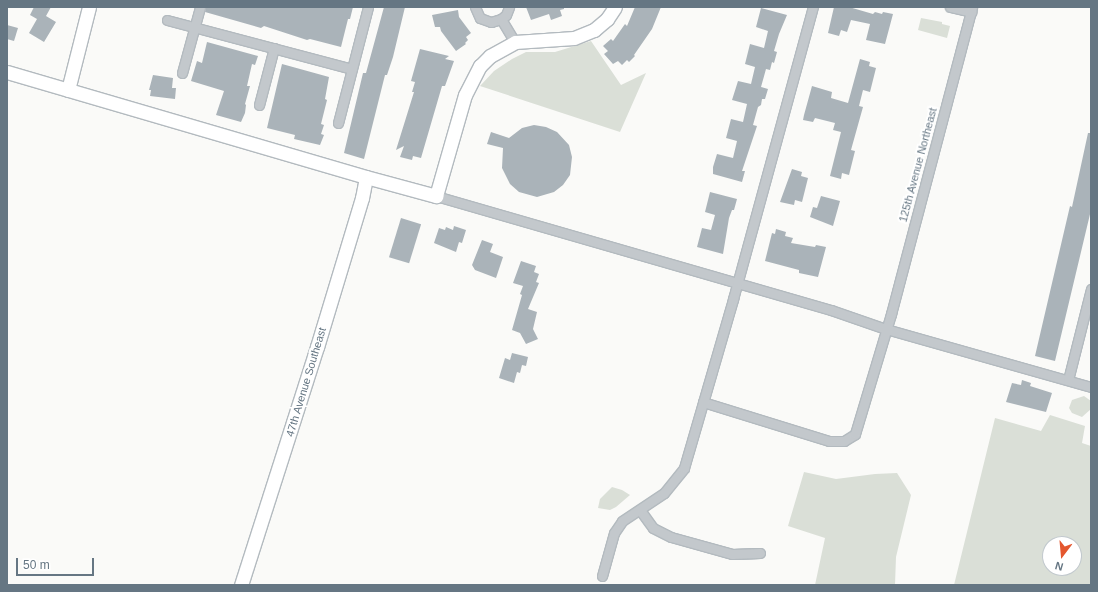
<!DOCTYPE html>
<style>
body{margin:0}
#map{position:relative;width:1098px;height:592px;overflow:hidden;background:#fafaf8;font-family:Arial,sans-serif}
div>[style]{position:absolute}
.green>*{inset:0;background:#dadfd7}
.building>*{inset:0;background:#aab3b9;transform-origin:0 0}
.roads{filter:drop-shadow(1px 0 #b3babf) drop-shadow(-1px 0 #b3babf) drop-shadow(0 1px #b3babf) drop-shadow(0 -1px #b3babf)}
.street>*{height:9px;margin:-4.5px;padding:0 4.5px;transform-origin:4.5px;border-radius:4.5px;background:#c3c8cc}
.secondary>*{height:13px;margin:-6.5px;padding:0 6.5px;transform-origin:6.5px;border-radius:6.5px;background:#fff}
span{translate:-50% -50%;white-space:nowrap;text-align:center;line-height:1.15;-webkit-text-stroke:4px #fff;paint-order:stroke}
.street-label{font-size:11px;color:#657683}
.frame{position:absolute;inset:0;border:8px solid #657683;pointer-events:none}
.north{position:absolute;left:1042px;top:536px;width:40px;height:40px;box-sizing:border-box;background:#fff;border:1px solid #c1c8cd;border-radius:50%;rotate:196deg;font-size:11px;font-weight:700;line-height:16px;text-align:center;color:#657683}
.north::after{content:'';display:block;margin:auto;width:14px;height:18px;background:#e4572e;clip-path:polygon(50% 0,100% 100%,50% 72%,0 100%)}
.scale{position:absolute;left:16px;top:558px;width:78px;height:18px;box-sizing:border-box;border:2px solid #657683;border-top:0;padding-left:5px;font-size:12px;line-height:14px;white-space:nowrap;color:#657683;-webkit-text-stroke:3px #fff;paint-order:stroke}
</style>
<div id="map">
<div class="green">
<div style="clip-path:polygon(921px 18px,942px 22px,942px 24px,950px 26px,947px 38px,918px 30px)"></div>
<div style="clip-path:polygon(591px 41px,621px 85px,646px 73px,620px 132px,480px 86px,494px 71px,512px 59px,526px 52px,555px 52px)"></div>
<div style="clip-path:polygon(1084px 396px,1091px 401px,1091px 409px,1082px 417px,1072px 413px,1069px 408px,1072px 400px)"></div>
<div style="clip-path:polygon(evenodd,1050px 415px,1085px 426px,1082px 443px,1091px 446px,1091px 585px,954px 585px,995px 418px,1041px 431px,1050px 415px,1050px 544px,1074px 544px,1074px 568px,1050px 568px,1050px 544px)"></div>
<div style="clip-path:polygon(804px 472px,836px 479px,875px 474px,897px 473px,911px 495px,896px 557px,895px 585px,815px 585px,825px 538px,788px 526px)"></div>
<div style="clip-path:polygon(612px 487px,622px 490px,630px 495px,616px 507px,610px 510px,598px 508px,600px 499px)"></div>
</div>
<div class="building">
<div style="clip-path:polygon(34px 7px,51px 7px,46px 16px,56px 22px,44px 42px,29px 33px,37px 19px,30px 15px)"></div>
<div style="clip-path:polygon(206px 7px,353px 7px,350px 19px,348px 19px,341px 47px,310px 39px,307px 40px,264px 26px,261px 28px,205px 12px)"></div>
<div style="clip-path:polygon(384px 7px,405px 7px,393px 57px,387px 75px,385px 75px,364px 159px,344px 153px,363px 73px,366px 73px)"></div>
<div style="clip-path:polygon(526px 7px,564px 7px,564px 9px,560px 10px,562px 16px,551px 20px,549px 14px,531px 20px)"></div>
<div style="clip-path:polygon(635px 7px,661px 7px,652px 29px,634px 55px,635px 56px,629px 62px,627px 60px,622px 65px,618px 61px,613px 64px,604px 54px,608px 51px,603px 46px,611px 39px,613px 41px,625px 24px,627px 26px)"></div>
<div style="clip-path:polygon(834px 7px,849px 7px,873px 14px,875px 12px,882px 14px,883px 12px,893px 14px,885px 44px,866px 40px,870px 24px,851px 20px,847px 32px,841px 30px,839px 36px,828px 33px)"></div>
<div style="clip-path:polygon(761px 8px,787px 15px,779px 34px,774px 51px,777px 52px,774px 63px,772px 62px,770px 70px,766px 69px,761px 87px,768px 89px,765px 99px,762px 99px,761px 105px,758px 107px,753px 125px,757px 126px,742px 171px,745px 171px,742px 182px,713px 174px,713px 167px,717px 154px,733px 158px,737px 141px,726px 138px,731px 119px,743px 122px,747px 104px,732px 100px,738px 81px,751px 84px,755px 67px,745px 64px,750px 44px,764px 48px,768px 31px,756px 27px)"></div>
<div style="clip-path:polygon(458px 10px,459px 17px,471px 33px,466px 37px,468px 40px,465px 43px,466px 44px,456px 51px,441px 31px,440px 27px,435px 27px,432px 15px)"></div>
<div style="clip-path:polygon(7px 25px,18px 28px,14px 41px,7px 39px)"></div>
<div style="clip-path:polygon(207px 42px,258px 56px,255px 65px,252px 64px,247px 86px,250px 86px,245px 104px,246px 105px,245px 113px,241px 122px,216px 115px,224px 91px,191px 81px,197px 61px,202px 63px)"></div>
<div style="clip-path:polygon(420px 49px,449px 56px,445px 59px,454px 61px,445px 86px,442px 86px,421px 158px,413px 156px,412px 160px,400px 157px,404px 146px,396px 150px,414px 92px,412px 92px,415px 82px,411px 81px)"></div>
<div style="clip-path:polygon(860px 59px,870px 62px,869px 66px,876px 68px,870px 92px,863px 90px,859px 106px,863px 107px,851px 150px,855px 151px,849px 175px,842px 173px,841px 179px,830px 176px,841px 132px,833px 130px,835px 123px,815px 118px,813px 122px,803px 120px,804px 115px,812px 86px,832px 92px,831px 98px,848px 103px)"></div>
<div style="clip-path:polygon(282px 64px,329px 77px,325px 99px,327px 100px,321px 124px,324px 125px,321px 134px,324px 135px,320px 145px,294px 139px,295px 135px,267px 128px)"></div>
<div style="clip-path:polygon(153px 75px,173px 78px,172px 88px,176px 88px,175px 99px,150px 96px,151px 90px,149px 90px)"></div>
<div style="clip-path:polygon(534px 125px,546px 127px,557px 132px,569px 145px,572px 157px,570px 175px,563px 185px,554px 192px,537px 197px,519px 192px,510px 184px,502px 168px,503px 148px,487px 144px,491px 132px,509px 138px,522px 128px)"></div>
<div style="clip-path:polygon(1088px 133px,1091px 133px,1091px 210px,1055px 361px,1035px 356px,1070px 206px,1072px 207px)"></div>
<div style="clip-path:polygon(792px 169px,802px 172px,801px 176px,808px 178px,802px 202px,795px 200px,794px 205px,780px 202px)"></div>
<div style="clip-path:polygon(710px 192px,737px 199px,734px 210px,732px 210px,729px 218px,723px 254px,697px 247px,702px 228px,711px 230px,715px 215px,705px 212px)"></div>
<div style="clip-path:polygon(821px 196px,840px 201px,833px 226px,810px 217px,813px 207px,817px 208px)"></div>
<div style="left:401px;top:218px;width:21px;height:41px;rotate:17deg"></div>
<div style="clip-path:polygon(454px 226px,466px 230px,462px 243px,459px 242px,456px 252px,434px 243px,439px 228px,445px 230px,446px 227px,453px 230px)"></div>
<div style="clip-path:polygon(776px 229px,786px 232px,785px 236px,793px 238px,791px 243px,815px 247px,816px 245px,826px 247px,818px 277px,799px 273px,799px 270px,765px 261px,772px 233px,775px 234px)"></div>
<div style="clip-path:polygon(482px 240px,493px 244px,490px 252px,503px 257px,496px 278px,475px 270px,472px 265px)"></div>
<div style="clip-path:polygon(521px 261px,536px 266px,534px 272px,539px 274px,536px 282px,539px 283px,528px 309px,537px 312px,533px 329px,538px 339px,526px 344px,520px 333px,512px 330px,522px 295px,520px 294px,523px 286px,513px 283px)"></div>
<div style="clip-path:polygon(512px 353px,528px 357px,526px 366px,522px 365px,520px 373px,517px 372px,514px 383px,499px 378px,505px 358px,510px 360px)"></div>
<div style="clip-path:polygon(1022px 380px,1031px 383px,1030px 386px,1052px 393px,1046px 412px,1006px 402px,1012px 383px,1021px 385px)"></div>
</div>
<div class="roads">
<div class="street">
<div style="left:475px;top:7px;width:12px;rotate:66deg"></div>
<div style="left:480px;top:18px;width:12px;rotate:20deg"></div>
<div style="left:491px;top:22px;width:10px;rotate:-17deg"></div>
<div style="left:501px;top:19px;width:6px;rotate:-39deg"></div>
<div style="left:506px;top:15px;width:9px;rotate:-69deg"></div>
<div style="left:950px;top:7px;width:22px;rotate:13deg"></div>
<div style="left:501px;top:19px;width:27px;rotate:59deg"></div>
<div style="left:167px;top:20px;width:191px;rotate:14.8deg"></div>
<div style="left:182px;top:73px;width:68px;rotate:-74.7deg"></div>
<div style="left:259px;top:105px;width:59px;rotate:-75.3deg"></div>
<div style="left:338px;top:123px;width:120px;rotate:-75.5deg"></div>
<div style="left:436px;top:196px;width:411px;rotate:16.1deg"></div>
<div style="left:831px;top:310px;width:58px;rotate:19.1deg"></div>
<div style="left:886px;top:329px;width:213px;rotate:15.8deg"></div>
<div style="left:1068px;top:380px;width:94px;rotate:-75.8deg"></div>
<div style="left:703px;top:402px;width:132px;rotate:17.2deg"></div>
<div style="left:829px;top:441px;width:15px"></div>
<div style="left:844px;top:441px;width:13px;rotate:-32deg"></div>
<div style="left:855px;top:434px;width:125px;rotate:-73.3deg"></div>
<div style="left:891px;top:314px;width:318px;rotate:-75.2deg"></div>
<div style="left:640px;top:510px;width:22px;rotate:54deg"></div>
<div style="left:653px;top:528px;width:20px;rotate:27deg"></div>
<div style="left:671px;top:537px;width:63px;rotate:15.6deg"></div>
<div style="left:732px;top:554px;width:28px;rotate:-2deg"></div>
<div style="left:602px;top:576px;width:45px;rotate:-74.4deg"></div>
<div style="left:614px;top:533px;width:14px;rotate:-56deg"></div>
<div style="left:622px;top:521px;width:50px;rotate:-33.7deg"></div>
<div style="left:664px;top:493px;width:32px;rotate:-51deg"></div>
<div style="left:684px;top:468px;width:176px;rotate:-73.8deg"></div>
<div style="left:733px;top:299px;width:303px;rotate:-74.7deg"></div>
</div>
<div class="secondary">
<div style="left:7px;top:72px;width:374px;rotate:16.3deg"></div>
<div style="left:366px;top:177px;width:73px;rotate:15.2deg"></div>
<div style="left:436px;top:196px;width:105px;rotate:-74deg"></div>
<div style="left:465px;top:95px;width:33px;rotate:-63deg"></div>
<div style="left:480px;top:66px;width:14px;rotate:-45deg"></div>
<div style="left:490px;top:56px;width:29px;rotate:-29deg"></div>
<div style="left:515px;top:42px;width:59px;rotate:-3.9deg"></div>
<div style="left:574px;top:38px;width:22px;rotate:-22deg"></div>
<div style="left:594px;top:30px;width:17px;rotate:-40deg"></div>
<div style="left:607px;top:19px;width:14px;rotate:-56deg"></div>
<div style="left:68px;top:90px;width:86px;rotate:-75.8deg"></div>
<div style="left:241px;top:585px;width:250px;rotate:-72.3deg"></div>
<div style="left:317px;top:347px;width:156px;rotate:-73.2deg"></div>
<div style="left:362px;top:198px;width:21px;rotate:-79deg"></div>
</div>
</div>
<div class="street-label">
<span style="left:918px;top:165px;rotate:-75deg">125th Avenue Northeast</span>
<span style="left:306px;top:382px;rotate:-73deg">47th Avenue Southeast</span>
</div>
<div class="frame"></div>
<div class="north">N</div>
<div class="scale">50 m</div>
</div>
